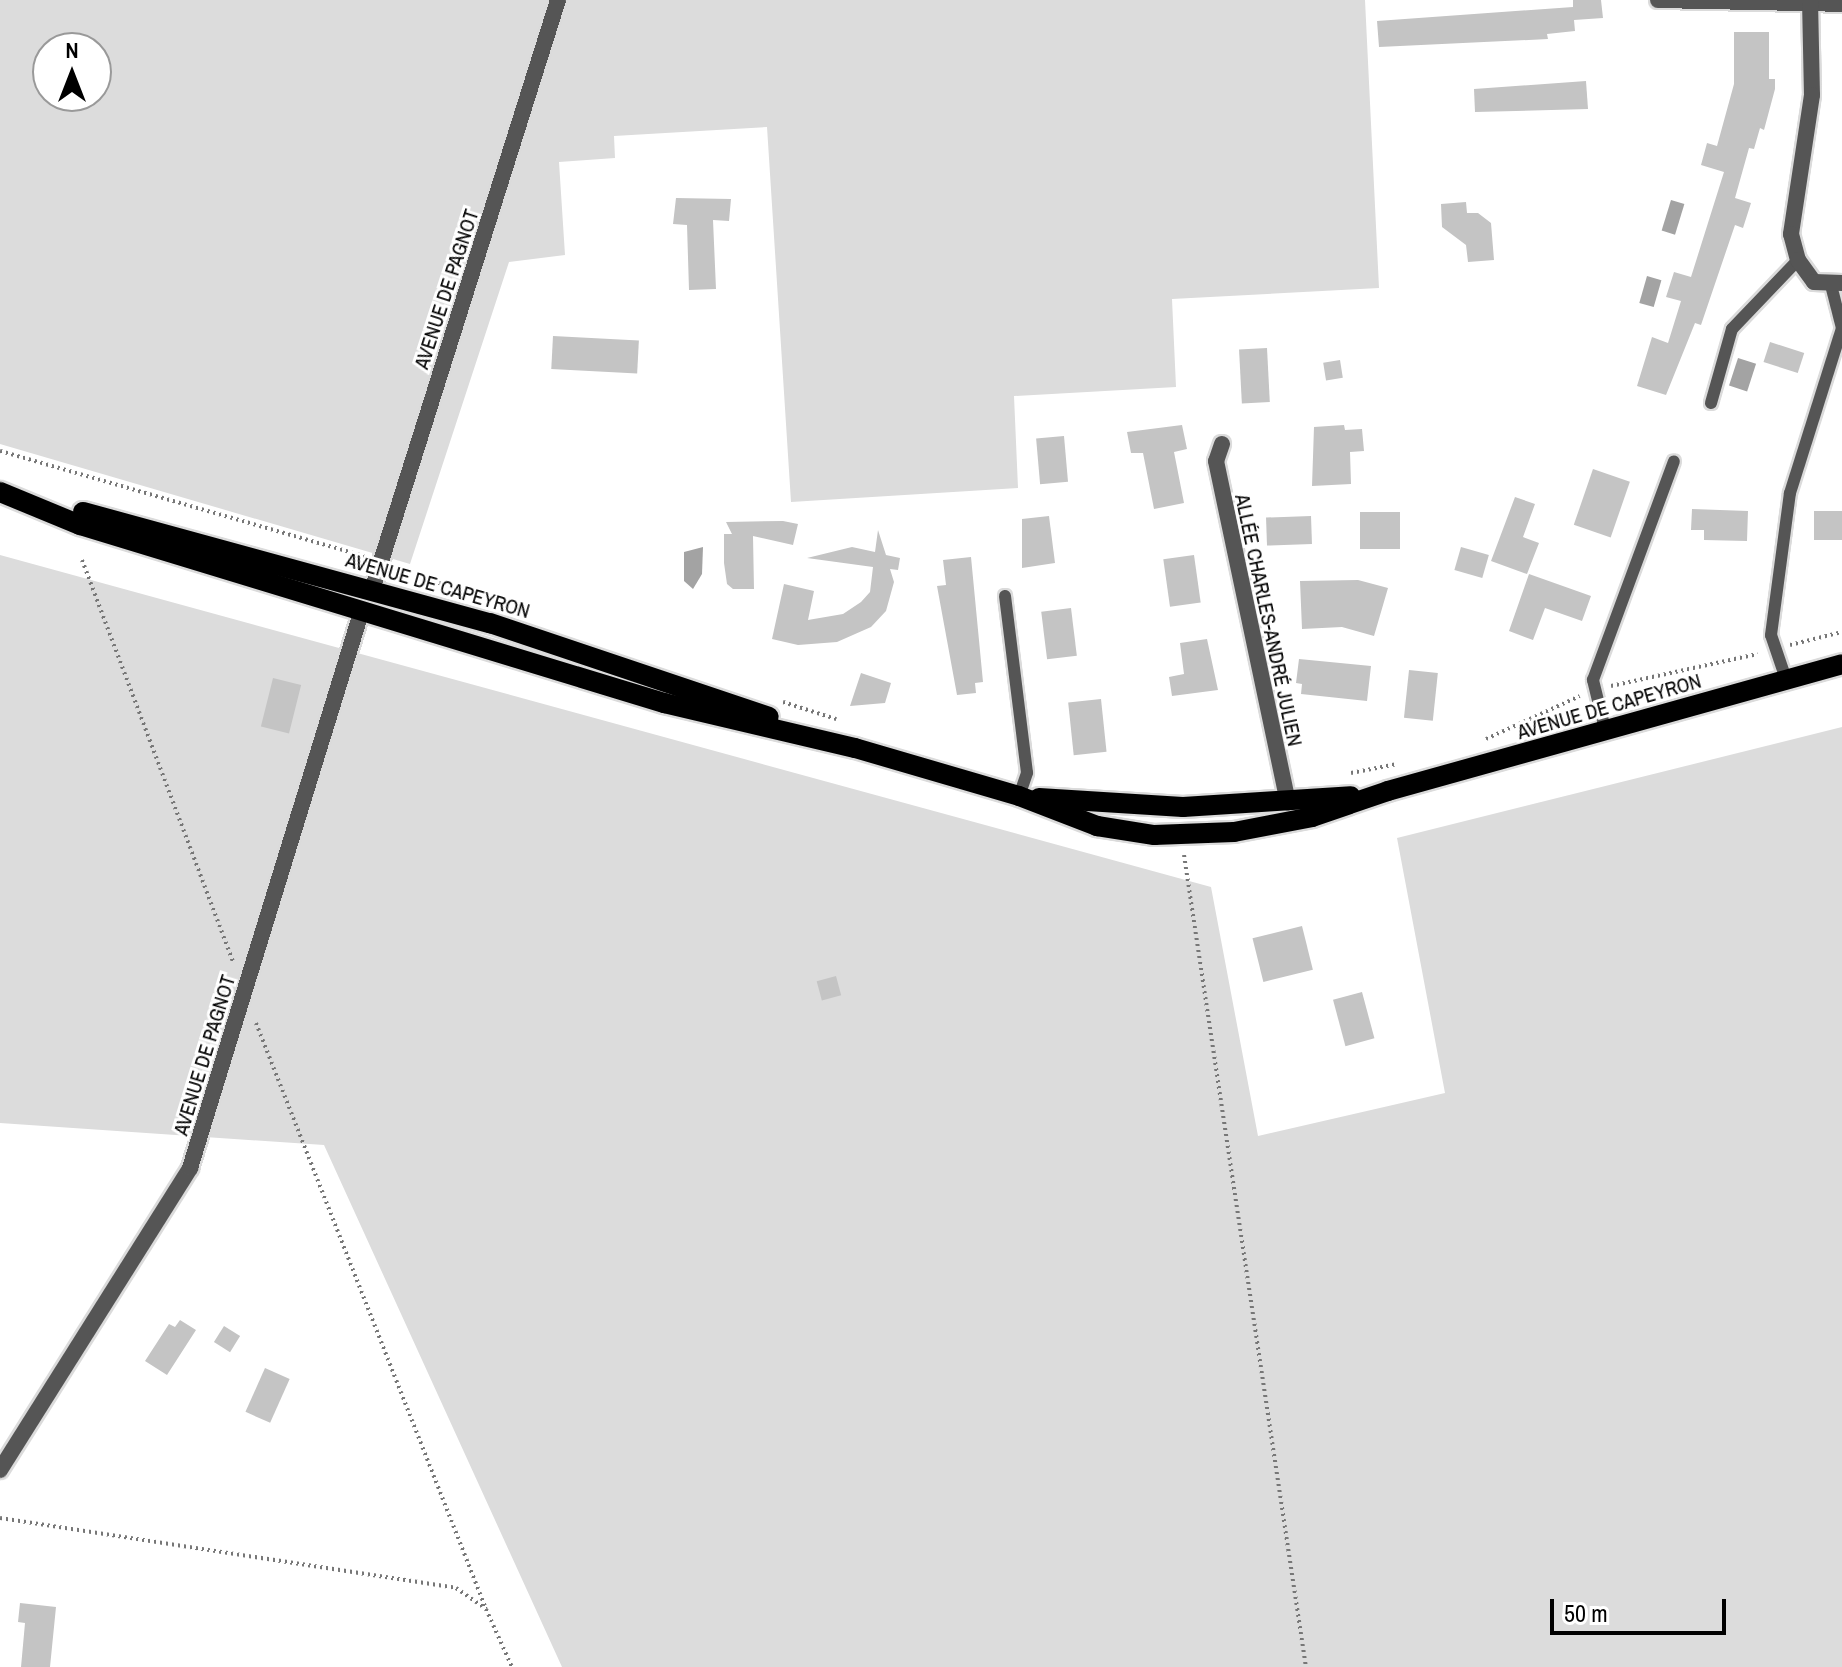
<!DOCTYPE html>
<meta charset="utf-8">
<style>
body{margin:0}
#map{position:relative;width:1842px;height:1667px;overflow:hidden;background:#fff;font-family:"Archivo Narrow",sans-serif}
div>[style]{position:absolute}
.green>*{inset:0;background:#dcdcdc}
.water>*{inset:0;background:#a3a3a3;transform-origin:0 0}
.building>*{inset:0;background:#c4c4c4;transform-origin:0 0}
.path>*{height:4px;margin-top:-2px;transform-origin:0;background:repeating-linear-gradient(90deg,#777 0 2px,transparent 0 6px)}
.roads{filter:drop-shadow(2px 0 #dbdbdb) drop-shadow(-2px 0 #dbdbdb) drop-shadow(0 2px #dbdbdb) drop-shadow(0 -2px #dbdbdb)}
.service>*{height:12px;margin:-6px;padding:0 6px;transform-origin:6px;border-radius:6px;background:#555}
.minor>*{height:16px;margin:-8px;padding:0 8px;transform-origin:8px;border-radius:8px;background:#555}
.tertiary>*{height:16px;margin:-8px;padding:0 8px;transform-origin:8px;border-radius:8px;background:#555}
.primary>*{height:20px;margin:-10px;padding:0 10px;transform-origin:10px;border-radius:10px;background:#000}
span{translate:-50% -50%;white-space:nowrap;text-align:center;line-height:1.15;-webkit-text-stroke:6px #fff;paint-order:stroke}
.street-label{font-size:20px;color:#000}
.north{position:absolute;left:32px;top:32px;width:80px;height:80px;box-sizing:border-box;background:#fff;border:2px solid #999;border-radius:50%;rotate:0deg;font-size:22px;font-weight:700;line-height:32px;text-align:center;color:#000}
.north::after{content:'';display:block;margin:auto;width:28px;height:36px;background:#000;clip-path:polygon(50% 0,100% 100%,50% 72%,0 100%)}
.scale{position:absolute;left:1550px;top:1599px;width:176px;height:36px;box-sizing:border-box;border:4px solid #000;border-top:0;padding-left:10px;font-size:24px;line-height:28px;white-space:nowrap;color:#000;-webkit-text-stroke:6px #fff;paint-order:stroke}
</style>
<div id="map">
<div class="green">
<div style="clip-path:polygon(evenodd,0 0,1365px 0,1379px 288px,1172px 299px,1176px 387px,1014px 396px,1018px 488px,791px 502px,767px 127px,614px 136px,615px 158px,559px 162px,565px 255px,509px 262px,410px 564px,0 444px,0 0,48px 48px,96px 48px,96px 96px,48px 96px,48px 48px)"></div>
<div style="clip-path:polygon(0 555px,1211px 887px,1258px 1136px,1445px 1093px,1397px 838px,1842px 727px,1842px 1667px,562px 1667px,324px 1145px,0 1123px)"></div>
</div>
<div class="water">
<div style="left:1671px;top:200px;width:14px;height:32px;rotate:17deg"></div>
<div style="left:1647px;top:276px;width:15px;height:28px;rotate:16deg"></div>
<div style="left:1738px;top:358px;width:19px;height:29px;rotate:18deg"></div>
<div style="clip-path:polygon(703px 547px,702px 574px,693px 589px,684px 581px,684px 552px)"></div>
</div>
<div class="building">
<div style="clip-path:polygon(1573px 0,1601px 0,1603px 18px,1574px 20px,1575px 31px,1547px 34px,1548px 39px,1379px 47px,1377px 21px,1573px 7px)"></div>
<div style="clip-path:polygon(1734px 32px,1769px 32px,1769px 79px,1775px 79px,1775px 89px,1764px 130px,1760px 128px,1754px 149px,1749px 148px,1735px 198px,1751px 203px,1743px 228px,1735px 225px,1701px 325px,1695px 323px,1666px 395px,1637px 386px,1652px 337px,1668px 343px,1681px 301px,1666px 297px,1674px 272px,1691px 277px,1724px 172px,1701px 165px,1707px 143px,1717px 146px,1734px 84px)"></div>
<div style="clip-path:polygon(1586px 81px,1588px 109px,1475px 112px,1474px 89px)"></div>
<div style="clip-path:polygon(676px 198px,731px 199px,729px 221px,713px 220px,716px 289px,689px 290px,687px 225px,673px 224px)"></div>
<div style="clip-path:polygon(1466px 202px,1467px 213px,1478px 213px,1491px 223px,1494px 260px,1468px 262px,1466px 245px,1442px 227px,1441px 204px)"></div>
<div style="left:553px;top:336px;width:86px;height:33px;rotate:3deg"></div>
<div style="left:1770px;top:342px;width:36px;height:21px;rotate:18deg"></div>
<div style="left:1267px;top:348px;width:54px;height:28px;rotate:87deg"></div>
<div style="left:1340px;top:360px;width:18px;height:17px;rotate:81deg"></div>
<div style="clip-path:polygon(1182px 425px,1187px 449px,1174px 452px,1184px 503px,1154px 509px,1143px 453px,1131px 453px,1127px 432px)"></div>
<div style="clip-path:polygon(1344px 425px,1345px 430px,1362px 429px,1364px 451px,1350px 452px,1351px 484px,1312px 486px,1314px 427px)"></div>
<div style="left:1064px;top:436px;width:46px;height:28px;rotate:85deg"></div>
<div style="left:1593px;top:469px;width:39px;height:59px;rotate:19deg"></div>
<div style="clip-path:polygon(1515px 497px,1535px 504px,1523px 537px,1539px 543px,1527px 574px,1491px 561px)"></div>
<div style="clip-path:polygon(1692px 509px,1748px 511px,1747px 541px,1704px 540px,1704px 530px,1691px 530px)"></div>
<div style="left:1814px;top:511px;width:28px;height:29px"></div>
<div style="left:1360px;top:512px;width:40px;height:37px"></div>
<div style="clip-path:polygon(1049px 516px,1055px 563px,1022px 568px,1022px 519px)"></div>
<div style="left:1311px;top:516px;width:28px;height:45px;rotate:88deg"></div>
<div style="clip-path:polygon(783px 521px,798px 524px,793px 545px,753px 536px,754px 589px,733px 589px,727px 584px,724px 563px,724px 534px,732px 534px,726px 522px)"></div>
<div style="clip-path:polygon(878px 530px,886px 555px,900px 558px,898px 570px,890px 569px,894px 582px,886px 611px,871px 627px,837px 642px,798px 645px,772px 639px,784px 584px,814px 591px,808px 620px,843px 614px,861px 602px,870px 592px,873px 567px,807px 558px,852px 547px,875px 552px)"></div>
<div style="left:1461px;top:547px;width:29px;height:24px;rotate:16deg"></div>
<div style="left:1194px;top:555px;width:48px;height:31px;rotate:82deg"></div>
<div style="clip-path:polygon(971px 557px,983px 682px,975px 683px,976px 693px,957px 695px,937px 586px,946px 585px,943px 560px)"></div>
<div style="clip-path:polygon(1529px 574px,1591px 596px,1582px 621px,1545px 608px,1533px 640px,1509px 631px)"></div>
<div style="clip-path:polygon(1358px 580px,1388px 588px,1374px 636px,1342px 627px,1302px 629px,1300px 581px)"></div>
<div style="left:1071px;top:608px;width:48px;height:30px;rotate:83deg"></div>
<div style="clip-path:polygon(1207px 639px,1218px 690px,1172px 696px,1169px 677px,1184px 674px,1180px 643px)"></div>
<div style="clip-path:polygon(1299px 659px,1371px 666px,1367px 701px,1301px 694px,1302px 684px,1296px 683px)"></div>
<div style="left:1409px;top:670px;width:29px;height:48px;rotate:6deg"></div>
<div style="clip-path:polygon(861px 673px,891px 683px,885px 703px,850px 706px)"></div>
<div style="left:273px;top:678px;width:29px;height:50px;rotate:14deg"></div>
<div style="left:1101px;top:699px;width:53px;height:33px;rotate:84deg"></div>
<div style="left:1302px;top:926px;width:45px;height:51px;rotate:76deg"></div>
<div style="left:836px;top:976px;width:20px;height:20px;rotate:75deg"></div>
<div style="left:1362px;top:992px;width:48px;height:30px;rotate:75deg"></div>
<div style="clip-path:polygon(180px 1320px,196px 1330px,167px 1375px,145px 1361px,169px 1324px,175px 1327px)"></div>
<div style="left:224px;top:1326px;width:19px;height:19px;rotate:32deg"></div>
<div style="left:265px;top:1368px;width:27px;height:48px;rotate:24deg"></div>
<div style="clip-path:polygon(20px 1603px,56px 1607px,50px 1667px,21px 1667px,25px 1623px,18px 1622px)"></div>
</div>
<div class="path">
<div style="left:0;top:451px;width:379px;rotate:16.1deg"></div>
<div style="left:82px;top:560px;width:429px;rotate:69.4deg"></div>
<div style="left:400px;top:567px;width:58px;rotate:22.2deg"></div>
<div style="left:1790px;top:645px;width:54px;rotate:-14deg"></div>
<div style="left:1611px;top:686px;width:150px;rotate:-12.3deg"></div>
<div style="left:783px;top:702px;width:56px;rotate:17.8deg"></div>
<div style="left:1486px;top:739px;width:103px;rotate:-24.6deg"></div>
<div style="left:1351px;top:773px;width:47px;rotate:-11.1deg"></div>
<div style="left:1184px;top:855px;width:821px;rotate:81.46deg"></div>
<div style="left:256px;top:1023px;width:630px;rotate:68.57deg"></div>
<div style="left:0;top:1518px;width:461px;rotate:8.7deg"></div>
<div style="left:456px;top:1588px;width:37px;rotate:35deg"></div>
<div style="left:486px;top:1609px;width:64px;rotate:65.9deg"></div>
</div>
<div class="roads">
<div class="service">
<div style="left:1831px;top:285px;width:44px;rotate:75.7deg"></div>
<div style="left:1711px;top:403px;width:77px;rotate:-74.2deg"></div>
<div style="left:1732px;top:329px;width:95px;rotate:-46.3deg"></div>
<div style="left:1005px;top:596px;width:178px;rotate:82.9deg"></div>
<div style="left:1027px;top:773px;width:24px;rotate:109deg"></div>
<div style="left:1786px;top:679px;width:46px;rotate:-108.8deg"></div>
<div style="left:1771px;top:635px;width:143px;rotate:-82.4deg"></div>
<div style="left:1790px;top:493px;width:173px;rotate:-72.5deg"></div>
<div style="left:1606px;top:733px;width:55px;rotate:-103.8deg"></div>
<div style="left:1593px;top:680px;width:233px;rotate:-69.7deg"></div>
</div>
<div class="minor">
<div style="left:1658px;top:0;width:184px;rotate:1.2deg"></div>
<div style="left:1810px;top:0;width:95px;rotate:88.8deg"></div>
<div style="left:1812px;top:95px;width:141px;rotate:98.6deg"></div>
<div style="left:1791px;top:234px;width:27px;rotate:75deg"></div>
<div style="left:1798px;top:260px;width:27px;rotate:54deg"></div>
<div style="left:1814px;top:282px;width:28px;rotate:2deg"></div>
<div style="left:1222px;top:444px;width:18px;rotate:109deg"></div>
<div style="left:1216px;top:461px;width:349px;rotate:78.1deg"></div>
</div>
<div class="tertiary">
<div style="left:372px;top:590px;width:619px;rotate:-72.5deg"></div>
<div style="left:0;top:1470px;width:357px;rotate:-57.8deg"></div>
<div style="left:190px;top:1168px;width:581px;rotate:-72.88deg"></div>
</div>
<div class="primary">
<div style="left:0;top:492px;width:87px;rotate:22.4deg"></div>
<div style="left:80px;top:525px;width:611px;rotate:16.95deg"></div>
<div style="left:664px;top:703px;width:196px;rotate:13.3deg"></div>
<div style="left:855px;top:748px;width:171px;rotate:16.3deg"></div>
<div style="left:1019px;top:796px;width:84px;rotate:21deg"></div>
<div style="left:1097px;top:826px;width:58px;rotate:9deg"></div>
<div style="left:1154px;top:835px;width:80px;rotate:-2.1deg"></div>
<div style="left:1234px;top:832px;width:79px;rotate:-10.9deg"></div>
<div style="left:1312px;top:817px;width:80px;rotate:-18.9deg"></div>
<div style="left:1388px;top:791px;width:471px;rotate:-15.6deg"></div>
<div style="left:83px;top:512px;width:422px;rotate:15.3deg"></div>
<div style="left:490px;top:623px;width:294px;rotate:18.6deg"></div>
<div style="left:1039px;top:798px;width:144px;rotate:3.6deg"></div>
<div style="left:1183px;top:807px;width:168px;rotate:-3.7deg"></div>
</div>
</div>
<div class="street-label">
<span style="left:446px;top:289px;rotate:-72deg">AVENUE DE PAGNOT</span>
<span style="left:438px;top:585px;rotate:16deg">AVENUE DE CAPEYRON</span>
<span style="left:1269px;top:620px;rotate:78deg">ALLÉE CHARLES-ANDRÉ JULIEN</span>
<span style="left:1609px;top:706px;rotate:-16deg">AVENUE DE CAPEYRON</span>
<span style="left:204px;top:1055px;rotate:-73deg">AVENUE DE PAGNOT</span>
</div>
<div class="north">N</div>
<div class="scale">50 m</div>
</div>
